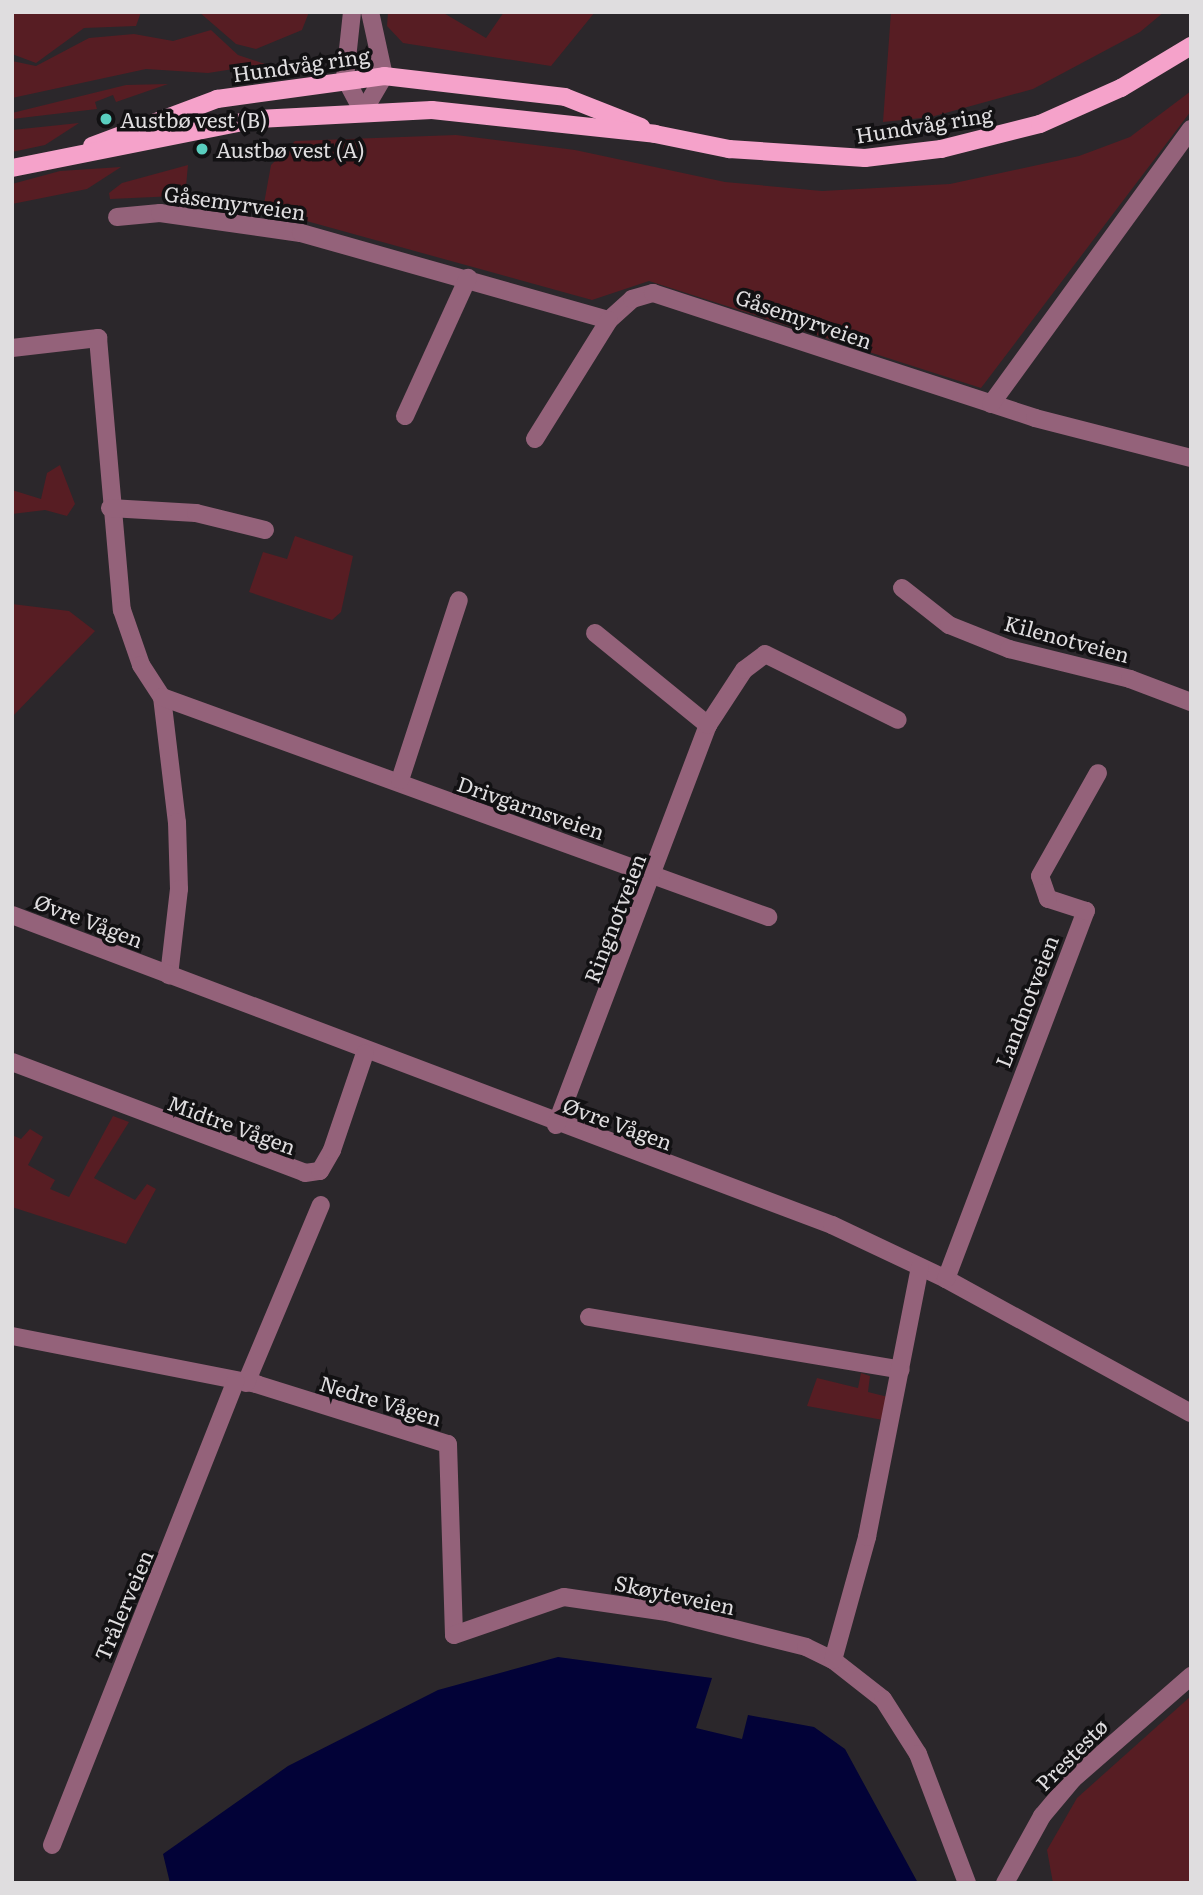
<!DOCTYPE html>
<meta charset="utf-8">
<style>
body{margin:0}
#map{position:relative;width:1203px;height:1895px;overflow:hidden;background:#2b272b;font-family:Literata,serif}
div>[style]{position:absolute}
.green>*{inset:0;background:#571d23}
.water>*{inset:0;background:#020237}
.minor>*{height:18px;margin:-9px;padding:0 9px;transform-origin:9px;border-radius:9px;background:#94627a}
.major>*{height:18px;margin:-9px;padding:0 9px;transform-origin:9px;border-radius:9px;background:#f5a2ca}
.dots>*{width:19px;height:19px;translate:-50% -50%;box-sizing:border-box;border:4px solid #121113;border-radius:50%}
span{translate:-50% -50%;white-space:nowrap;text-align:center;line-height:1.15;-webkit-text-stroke:7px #121113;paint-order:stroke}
.street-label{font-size:21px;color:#dfdddf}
.poi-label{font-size:21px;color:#dfdddf}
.left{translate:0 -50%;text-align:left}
.frame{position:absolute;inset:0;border:14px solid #dfdddf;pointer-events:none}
</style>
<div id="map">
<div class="green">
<div style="clip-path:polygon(12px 12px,141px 12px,136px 26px,84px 28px,36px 63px,12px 54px)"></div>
<div style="clip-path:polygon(199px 12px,309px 12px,302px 30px,256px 49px,236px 44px)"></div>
<div style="clip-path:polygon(388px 12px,442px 12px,486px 38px,504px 12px,595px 12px,551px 66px,403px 43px,387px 26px)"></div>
<div style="clip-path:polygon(891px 12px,1164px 12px,1140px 32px,1033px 89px,931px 117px,883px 122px)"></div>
<div style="clip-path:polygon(211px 30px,238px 55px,265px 64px,208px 73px,146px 69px,12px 98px,12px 61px,36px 66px,89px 38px,134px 34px,173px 41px)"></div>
<div style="clip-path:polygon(168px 84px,116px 102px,113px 95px,95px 102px,97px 109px,12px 119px,12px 113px,126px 85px)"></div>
<div style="clip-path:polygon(1191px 91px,1191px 111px,981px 388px,649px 281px,592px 300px,263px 209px,271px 165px,295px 141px,456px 135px,575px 150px,725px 182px,822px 191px,950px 184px,1079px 156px,1130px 137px)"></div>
<div style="clip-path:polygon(79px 123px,45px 145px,12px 152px,12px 130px)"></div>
<div style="clip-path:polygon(188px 165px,186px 186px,176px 196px,110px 199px,109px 193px,122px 183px)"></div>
<div style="clip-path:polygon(121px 167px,87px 189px,12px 204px,12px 184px,60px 171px)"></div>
<div style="clip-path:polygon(60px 465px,75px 504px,67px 516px,45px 510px,12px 514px,12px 490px,41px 499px,47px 473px)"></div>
<div style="clip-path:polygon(295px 536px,353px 556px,341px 612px,332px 620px,249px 592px,263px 552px,287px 559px)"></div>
<div style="clip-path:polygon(12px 604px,69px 611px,95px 631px,12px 717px)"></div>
<div style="clip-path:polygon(113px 1116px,129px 1122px,94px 1178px,135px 1200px,147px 1184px,156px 1189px,126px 1244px,12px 1207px,12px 1135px,21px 1139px,30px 1129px,43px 1137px,28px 1165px,55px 1180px,50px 1189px,69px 1197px)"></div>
<div style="clip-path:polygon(861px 1373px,870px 1376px,868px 1392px,888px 1397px,883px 1420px,807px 1406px,817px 1378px,858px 1388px)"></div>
<div style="clip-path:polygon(1191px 1696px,1191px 1883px,1053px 1883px,1047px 1850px,1077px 1798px)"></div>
</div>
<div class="water">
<div style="clip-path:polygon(558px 1657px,712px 1678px,696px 1728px,742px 1739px,748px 1715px,814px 1727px,845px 1749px,918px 1883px,170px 1883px,163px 1854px,288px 1766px,438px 1690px)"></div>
</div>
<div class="minor">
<div style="left:352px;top:12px;width:66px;rotate:96.1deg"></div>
<div style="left:345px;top:78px;width:38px;rotate:62deg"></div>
<div style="left:363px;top:112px;width:42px;rotate:-59.7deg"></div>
<div style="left:384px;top:76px;width:66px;rotate:-102.3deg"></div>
<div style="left:117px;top:217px;width:43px;rotate:-5.3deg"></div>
<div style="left:160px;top:213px;width:142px;rotate:8.1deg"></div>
<div style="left:301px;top:233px;width:320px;rotate:15.8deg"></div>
<div style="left:609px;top:320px;width:31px;rotate:-42deg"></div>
<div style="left:632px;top:299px;width:22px;rotate:-16deg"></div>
<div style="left:653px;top:293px;width:402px;rotate:18.1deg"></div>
<div style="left:1035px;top:418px;width:161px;rotate:14.4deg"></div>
<div style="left:12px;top:348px;width:87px;rotate:-6.6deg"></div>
<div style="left:98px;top:338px;width:273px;rotate:85deg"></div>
<div style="left:122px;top:610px;width:58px;rotate:70.9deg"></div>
<div style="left:141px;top:665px;width:38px;rotate:57deg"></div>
<div style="left:162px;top:697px;width:126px;rotate:83.2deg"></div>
<div style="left:177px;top:822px;width:67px;rotate:88.3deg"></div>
<div style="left:179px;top:889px;width:87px;rotate:96.6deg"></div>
<div style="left:991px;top:404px;width:340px;rotate:-54deg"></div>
<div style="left:405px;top:416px;width:152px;rotate:-65.5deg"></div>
<div style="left:535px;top:439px;width:140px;rotate:-58.1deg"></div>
<div style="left:110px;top:508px;width:86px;rotate:3.3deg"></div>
<div style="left:196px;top:513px;width:71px;rotate:13.8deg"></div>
<div style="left:902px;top:588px;width:60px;rotate:38.2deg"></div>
<div style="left:949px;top:625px;width:65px;rotate:21.8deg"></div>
<div style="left:1009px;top:649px;width:125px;rotate:13.9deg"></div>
<div style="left:1130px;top:679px;width:65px;rotate:20.7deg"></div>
<div style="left:595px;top:633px;width:146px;rotate:39.2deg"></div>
<div style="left:162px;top:697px;width:645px;rotate:19.95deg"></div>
<div style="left:400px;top:780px;width:189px;rotate:-71.9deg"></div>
<div style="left:12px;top:915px;width:877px;rotate:20.71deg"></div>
<div style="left:832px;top:1225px;width:126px;rotate:25.3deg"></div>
<div style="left:946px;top:1279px;width:279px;rotate:28.7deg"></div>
<div style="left:12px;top:1062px;width:313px;rotate:20.7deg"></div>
<div style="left:305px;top:1173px;width:15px;rotate:-8deg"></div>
<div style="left:320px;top:1171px;width:24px;rotate:-60deg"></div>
<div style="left:332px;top:1150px;width:102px;rotate:-71.2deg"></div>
<div style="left:556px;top:1125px;width:428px;rotate:-69.2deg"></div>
<div style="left:708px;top:725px;width:66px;rotate:-56.8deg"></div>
<div style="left:744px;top:670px;width:26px;rotate:-37deg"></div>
<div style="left:765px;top:654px;width:148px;rotate:26.4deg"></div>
<div style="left:946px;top:1279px;width:394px;rotate:-69.2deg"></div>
<div style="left:1086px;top:911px;width:40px;rotate:-162deg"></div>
<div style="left:1048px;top:899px;width:24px;rotate:-109deg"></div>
<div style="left:1040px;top:876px;width:118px;rotate:-60.6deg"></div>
<div style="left:589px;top:1317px;width:316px;rotate:9.6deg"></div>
<div style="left:12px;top:1336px;width:249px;rotate:11.1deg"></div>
<div style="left:256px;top:1384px;width:201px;rotate:17.4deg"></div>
<div style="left:448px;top:1444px;width:191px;rotate:88.2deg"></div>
<div style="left:454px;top:1635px;width:116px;rotate:-19.1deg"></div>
<div style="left:564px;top:1597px;width:104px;rotate:8.3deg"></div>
<div style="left:667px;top:1612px;width:143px;rotate:14.1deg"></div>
<div style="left:806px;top:1647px;width:30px;rotate:26deg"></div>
<div style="left:833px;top:1660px;width:63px;rotate:38deg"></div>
<div style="left:883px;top:1699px;width:65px;rotate:57.5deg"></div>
<div style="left:918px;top:1754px;width:138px;rotate:69.2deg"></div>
<div style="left:246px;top:1383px;width:193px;rotate:-67.2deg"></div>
<div style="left:833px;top:1660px;width:128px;rotate:-74.5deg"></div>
<div style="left:867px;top:1537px;width:275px;rotate:-78.9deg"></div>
<div style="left:52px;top:1845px;width:499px;rotate:-68.4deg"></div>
<div style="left:1005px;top:1883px;width:77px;rotate:-61.1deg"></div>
<div style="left:1042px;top:1816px;width:48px;rotate:-50deg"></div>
<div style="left:1073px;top:1779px;width:157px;rotate:-41.1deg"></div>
</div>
<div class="major">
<div style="left:92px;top:146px;width:134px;rotate:-20.6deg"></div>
<div style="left:217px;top:99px;width:169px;rotate:-7.8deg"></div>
<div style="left:384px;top:76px;width:182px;rotate:6.6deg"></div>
<div style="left:565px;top:97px;width:82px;rotate:21.5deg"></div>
<div style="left:12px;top:168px;width:251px;rotate:-11.3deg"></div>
<div style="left:258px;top:119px;width:174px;rotate:-3deg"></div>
<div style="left:432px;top:110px;width:224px;rotate:6.1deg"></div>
<div style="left:655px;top:134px;width:76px;rotate:11.5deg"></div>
<div style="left:729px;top:149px;width:136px;rotate:3.8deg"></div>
<div style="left:865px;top:158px;width:77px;rotate:-6.8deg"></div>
<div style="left:941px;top:149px;width:102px;rotate:-14.2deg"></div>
<div style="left:1040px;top:124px;width:89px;rotate:-24deg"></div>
<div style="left:1121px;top:88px;width:82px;rotate:-31deg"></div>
</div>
<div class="dots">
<div style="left:106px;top:119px;background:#59cebf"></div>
<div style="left:202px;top:149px;background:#59cebf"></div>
</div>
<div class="street-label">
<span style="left:301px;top:64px;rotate:-8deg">Hundvåg ring</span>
<span style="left:924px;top:124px;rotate:-9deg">Hundvåg ring</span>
<span style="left:235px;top:202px;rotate:8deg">Gåsemyrveien</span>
<span style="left:804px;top:318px;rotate:19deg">Gåsemyrveien</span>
<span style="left:1067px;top:638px;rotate:15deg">Kilenotveien</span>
<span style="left:531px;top:807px;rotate:19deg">Drivgarnsveien</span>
<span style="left:614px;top:918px;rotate:-69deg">Ringnotveien</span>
<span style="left:89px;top:920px;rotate:21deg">Øvre Vågen</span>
<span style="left:1026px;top:1001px;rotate:-69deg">Landnotveien</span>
<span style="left:618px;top:1123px;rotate:20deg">Øvre Vågen</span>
<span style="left:232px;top:1124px;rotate:20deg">Midtre Vågen</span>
<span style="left:381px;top:1400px;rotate:17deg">Nedre Vågen</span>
<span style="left:675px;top:1594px;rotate:12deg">Skøyteveien</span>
<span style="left:123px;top:1605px;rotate:-67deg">Trålerveien</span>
<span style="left:1071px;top:1754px;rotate:-45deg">Prestestø</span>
</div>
<div class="poi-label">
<span class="left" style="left:120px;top:119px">Austbø vest (B)</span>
<span class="left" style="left:216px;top:149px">Austbø vest (A)</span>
</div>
<div class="frame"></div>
</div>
